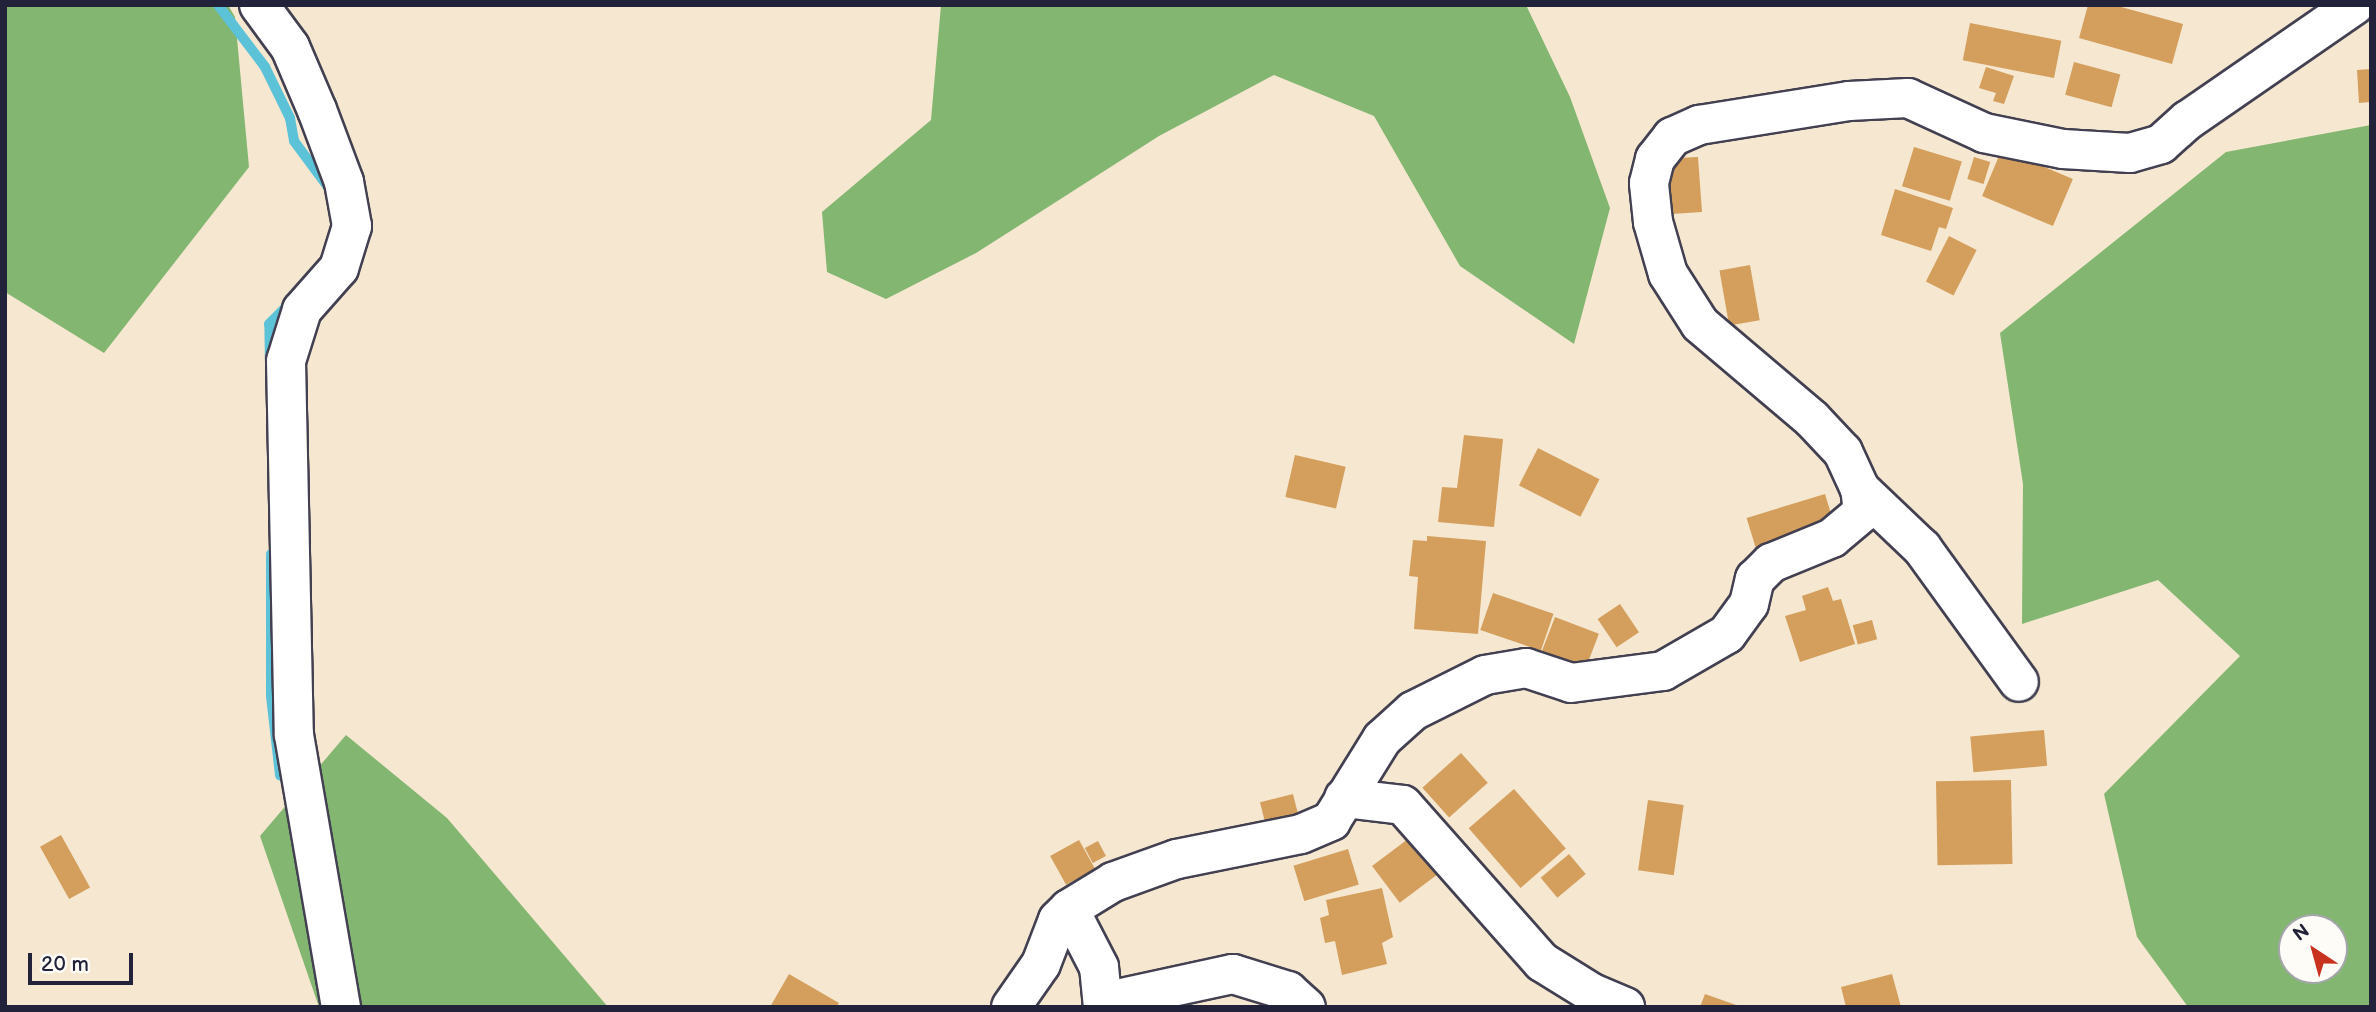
<!DOCTYPE html>
<style>
body{margin:0}
#map{position:relative;width:2376px;height:1012px;overflow:hidden;background:#f5e7d0;font-family:"Balsamiq Sans",sans-serif}
div>[style]{position:absolute}
.forest>*{inset:0;background:#83b671}
.stream>*{height:10px;margin:-5px;padding:0 5px;transform-origin:5px;border-radius:5px;background:#5bc2d8}
.building>*{inset:0;background:#d49f5c;transform-origin:0 0}
.roads{filter:drop-shadow(2px 0 #424051) drop-shadow(-2px 0 #424051) drop-shadow(0 2px #424051) drop-shadow(0 -2px #424051)}
.minor>*{height:38px;margin:-19px;padding:0 19px;transform-origin:19px;border-radius:19px;background:#fff}
span{translate:-50% -50%;white-space:nowrap;text-align:center;line-height:1.15;-webkit-text-stroke:5px #fdfcf7;paint-order:stroke}
.frame{position:absolute;inset:0;border:7px solid #22223b;pointer-events:none}
.north{position:absolute;left:2278px;top:914px;width:70px;height:70px;box-sizing:border-box;background:#fdfcf7;border:2px solid #a5a5ac;border-radius:50%;rotate:324deg;font-size:19px;font-weight:700;line-height:28px;text-align:center;color:#22223b}
.north::after{content:'';display:block;margin:auto;width:24px;height:32px;background:#c8321e;clip-path:polygon(50% 0,100% 100%,50% 72%,0 100%)}
.scale{position:absolute;left:28px;top:953px;width:105px;height:32px;box-sizing:border-box;border:4px solid #22223b;border-top:0;padding-left:9px;font-size:21px;line-height:24px;white-space:nowrap;color:#22223b;-webkit-text-stroke:5px #fdfcf7;paint-order:stroke}
</style>
<div id="map">
<div class="forest">
<div style="clip-path:polygon(5px 5px,228px 5px,235px 17px,249px 167px,104px 353px,5px 292px)"></div>
<div style="clip-path:polygon(941px 5px,1526px 5px,1570px 97px,1610px 208px,1574px 344px,1460px 266px,1374px 116px,1274px 75px,1159px 136px,976px 253px,886px 299px,827px 272px,822px 212px,931px 120px)"></div>
<div style="clip-path:polygon(evenodd,2371px 125px,2371px 1007px,2188px 1007px,2137px 937px,2104px 794px,2240px 656px,2158px 580px,2022px 624px,2023px 484px,2000px 333px,2226px 152px,2371px 125px,2292px 928px,2334px 928px,2334px 970px,2292px 970px,2292px 928px)"></div>
<div style="clip-path:polygon(346px 735px,447px 818px,608px 1007px,319px 1007px,260px 836px)"></div>
</div>
<div class="stream">
<div style="left:218px;top:5px;width:78px;rotate:52.8deg"></div>
<div style="left:265px;top:67px;width:57px;rotate:63.9deg"></div>
<div style="left:290px;top:118px;width:23px;rotate:80deg"></div>
<div style="left:294px;top:141px;width:57px;rotate:53.5deg"></div>
<div style="left:270px;top:363px;width:39px;rotate:-91deg"></div>
<div style="left:269px;top:324px;width:30px;rotate:-45deg"></div>
<div style="left:271px;top:554px;width:142px;rotate:90deg"></div>
<div style="left:271px;top:696px;width:80px;rotate:83.5deg"></div>
</div>
<div class="building">
<div style="clip-path:polygon(2088px 5px,2114px 5px,2183px 24px,2172px 64px,2079px 38px)"></div>
<div style="left:1970px;top:23px;width:93px;height:38px;rotate:11deg"></div>
<div style="left:2074px;top:62px;width:48px;height:34px;rotate:15deg"></div>
<div style="clip-path:polygon(1986px 67px,2014px 76px,2004px 104px,1993px 101px,1996px 93px,1979px 88px)"></div>
<div style="clip-path:polygon(2371px 69px,2371px 102px,2359px 103px,2357px 70px)"></div>
<div style="left:1914px;top:147px;width:50px;height:41px;rotate:17deg"></div>
<div style="left:2002px;top:149px;width:77px;height:51px;rotate:23deg"></div>
<div style="clip-path:polygon(1698px 157px,1702px 212px,1671px 214px,1668px 173px,1678px 158px)"></div>
<div style="left:1974px;top:157px;width:17px;height:23px;rotate:17deg"></div>
<div style="clip-path:polygon(1895px 189px,1953px 208px,1946px 229px,1939px 227px,1931px 251px,1881px 235px)"></div>
<div style="left:1949px;top:236px;width:31px;height:51px;rotate:27deg"></div>
<div style="left:1750px;top:265px;width:56px;height:31px;rotate:80deg"></div>
<div style="clip-path:polygon(1464px 435px,1503px 439px,1494px 527px,1438px 522px,1442px 487px,1457px 488px)"></div>
<div style="left:1538px;top:448px;width:69px;height:42px;rotate:27deg"></div>
<div style="left:1295px;top:455px;width:52px;height:43px;rotate:13deg"></div>
<div style="left:1825px;top:494px;width:31px;height:82px;rotate:73deg"></div>
<div style="clip-path:polygon(1427px 536px,1486px 541px,1478px 634px,1414px 629px,1418px 577px,1409px 576px,1413px 540px,1427px 541px)"></div>
<div style="clip-path:polygon(1828px 587px,1833px 601px,1841px 599px,1855px 644px,1800px 662px,1785px 616px,1806px 610px,1802px 596px)"></div>
<div style="left:1493px;top:593px;width:64px;height:39px;rotate:19deg"></div>
<div style="left:1620px;top:604px;width:34px;height:27px;rotate:56deg"></div>
<div style="left:1555px;top:617px;width:47px;height:37px;rotate:21deg"></div>
<div style="left:1872px;top:620px;width:20px;height:20px;rotate:75deg"></div>
<div style="left:2044px;top:730px;width:36px;height:74px;rotate:85deg"></div>
<div style="left:1461px;top:753px;width:40px;height:52px;rotate:48deg"></div>
<div style="left:2011px;top:780px;width:84px;height:75px;rotate:89deg"></div>
<div style="left:1514px;top:789px;width:79px;height:60px;rotate:49deg"></div>
<div style="left:1293px;top:794px;width:29px;height:34px;rotate:76deg"></div>
<div style="left:1648px;top:800px;width:36px;height:71px;rotate:8deg"></div>
<div style="left:61px;top:835px;width:60px;height:24px;rotate:61deg"></div>
<div style="left:1412px;top:836px;width:46px;height:50px;rotate:53deg"></div>
<div style="left:1079px;top:840px;width:33px;height:33px;rotate:61deg"></div>
<div style="left:1098px;top:841px;width:17px;height:15px;rotate:62deg"></div>
<div style="left:1348px;top:849px;width:37px;height:57px;rotate:73deg"></div>
<div style="left:1569px;top:854px;width:26px;height:37px;rotate:50deg"></div>
<div style="clip-path:polygon(1382px 888px,1393px 937px,1382px 943px,1387px 964px,1342px 975px,1335px 941px,1325px 943px,1320px 918px,1329px 915px,1326px 900px)"></div>
<div style="clip-path:polygon(789px 974px,839px 1003px,836px 1007px,770px 1007px)"></div>
<div style="clip-path:polygon(1892px 974px,1901px 1007px,1846px 1007px,1841px 987px)"></div>
<div style="clip-path:polygon(1705px 994px,1739px 1006px,1739px 1007px,1700px 1007px)"></div>
</div>
<div class="roads">
<div class="minor">
<div style="left:259px;top:5px;width:52px;rotate:53.6deg"></div>
<div style="left:290px;top:47px;width:69px;rotate:66.8deg"></div>
<div style="left:317px;top:110px;width:77px;rotate:69.4deg"></div>
<div style="left:344px;top:182px;width:45px;rotate:79.7deg"></div>
<div style="left:352px;top:226px;width:44px;rotate:107.2deg"></div>
<div style="left:339px;top:268px;width:56px;rotate:131.4deg"></div>
<div style="left:302px;top:310px;width:53px;rotate:107.4deg"></div>
<div style="left:286px;top:361px;width:374px;rotate:88.8deg"></div>
<div style="left:294px;top:735px;width:276px;rotate:80.2deg"></div>
<div style="left:1860px;top:489px;width:86px;rotate:43.6deg"></div>
<div style="left:1922px;top:548px;width:165px;rotate:54.1deg"></div>
<div style="left:1344px;top:798px;width:59px;rotate:6.8deg"></div>
<div style="left:1403px;top:805px;width:210px;rotate:48.5deg"></div>
<div style="left:1542px;top:962px;width:59px;rotate:31.8deg"></div>
<div style="left:1592px;top:993px;width:36px;rotate:23deg"></div>
<div style="left:1103px;top:1002px;width:133px;rotate:-12.2deg"></div>
<div style="left:1233px;top:974px;width:58px;rotate:17.2deg"></div>
<div style="left:1288px;top:991px;width:24px;rotate:42deg"></div>
<div style="left:1011px;top:1007px;width:52px;rotate:-55.1deg"></div>
<div style="left:1041px;top:964px;width:47px;rotate:-68.9deg"></div>
<div style="left:1058px;top:920px;width:16px;rotate:-45deg"></div>
<div style="left:1103px;top:1007px;width:40px;rotate:-95.7deg"></div>
<div style="left:1099px;top:967px;width:65px;rotate:-117.3deg"></div>
<div style="left:1069px;top:909px;width:52px;rotate:-31.5deg"></div>
<div style="left:1113px;top:882px;width:68px;rotate:-19.8deg"></div>
<div style="left:1177px;top:859px;width:126px;rotate:-11.4deg"></div>
<div style="left:1301px;top:834px;width:33px;rotate:-23deg"></div>
<div style="left:1331px;top:821px;width:97px;rotate:-58.1deg"></div>
<div style="left:1382px;top:739px;width:42px;rotate:-42.1deg"></div>
<div style="left:1413px;top:711px;width:80px;rotate:-26.6deg"></div>
<div style="left:1485px;top:675px;width:42px;rotate:-9.7deg"></div>
<div style="left:1526px;top:668px;width:47px;rotate:18.4deg"></div>
<div style="left:1571px;top:683px;width:93px;rotate:-7.4deg"></div>
<div style="left:1663px;top:671px;width:74px;rotate:-30deg"></div>
<div style="left:1727px;top:634px;width:37px;rotate:-54deg"></div>
<div style="left:1749px;top:604px;width:26px;rotate:-77deg"></div>
<div style="left:1755px;top:579px;width:23px;rotate:-45deg"></div>
<div style="left:1771px;top:563px;width:66px;rotate:-22.3deg"></div>
<div style="left:1832px;top:538px;width:40px;rotate:-40deg"></div>
<div style="left:1863px;top:512px;width:23px;rotate:-97deg"></div>
<div style="left:1860px;top:489px;width:41px;rotate:-114.7deg"></div>
<div style="left:1843px;top:452px;width:45px;rotate:-133.2deg"></div>
<div style="left:1812px;top:419px;width:147px;rotate:-139.7deg"></div>
<div style="left:1700px;top:324px;width:59px;rotate:-122.6deg"></div>
<div style="left:1668px;top:274px;width:54px;rotate:-106.1deg"></div>
<div style="left:1653px;top:222px;width:39px;rotate:-96deg"></div>
<div style="left:1649px;top:183px;width:25px;rotate:-76deg"></div>
<div style="left:1655px;top:159px;width:28px;rotate:-52deg"></div>
<div style="left:1672px;top:137px;width:30px;rotate:-24deg"></div>
<div style="left:1699px;top:125px;width:152px;rotate:-9.1deg"></div>
<div style="left:1849px;top:101px;width:59px;rotate:-2.9deg"></div>
<div style="left:1908px;top:98px;width:84px;rotate:24.7deg"></div>
<div style="left:1984px;top:133px;width:81px;rotate:11.4deg"></div>
<div style="left:2063px;top:149px;width:67px;rotate:3.4deg"></div>
<div style="left:2130px;top:153px;width:32px;rotate:-16deg"></div>
<div style="left:2161px;top:144px;width:36px;rotate:-42deg"></div>
<div style="left:2188px;top:120px;width:203px;rotate:-34.6deg"></div>
</div>
</div>
<div class="frame"></div>
<div class="north">N</div>
<div class="scale">20 m</div>
</div>
